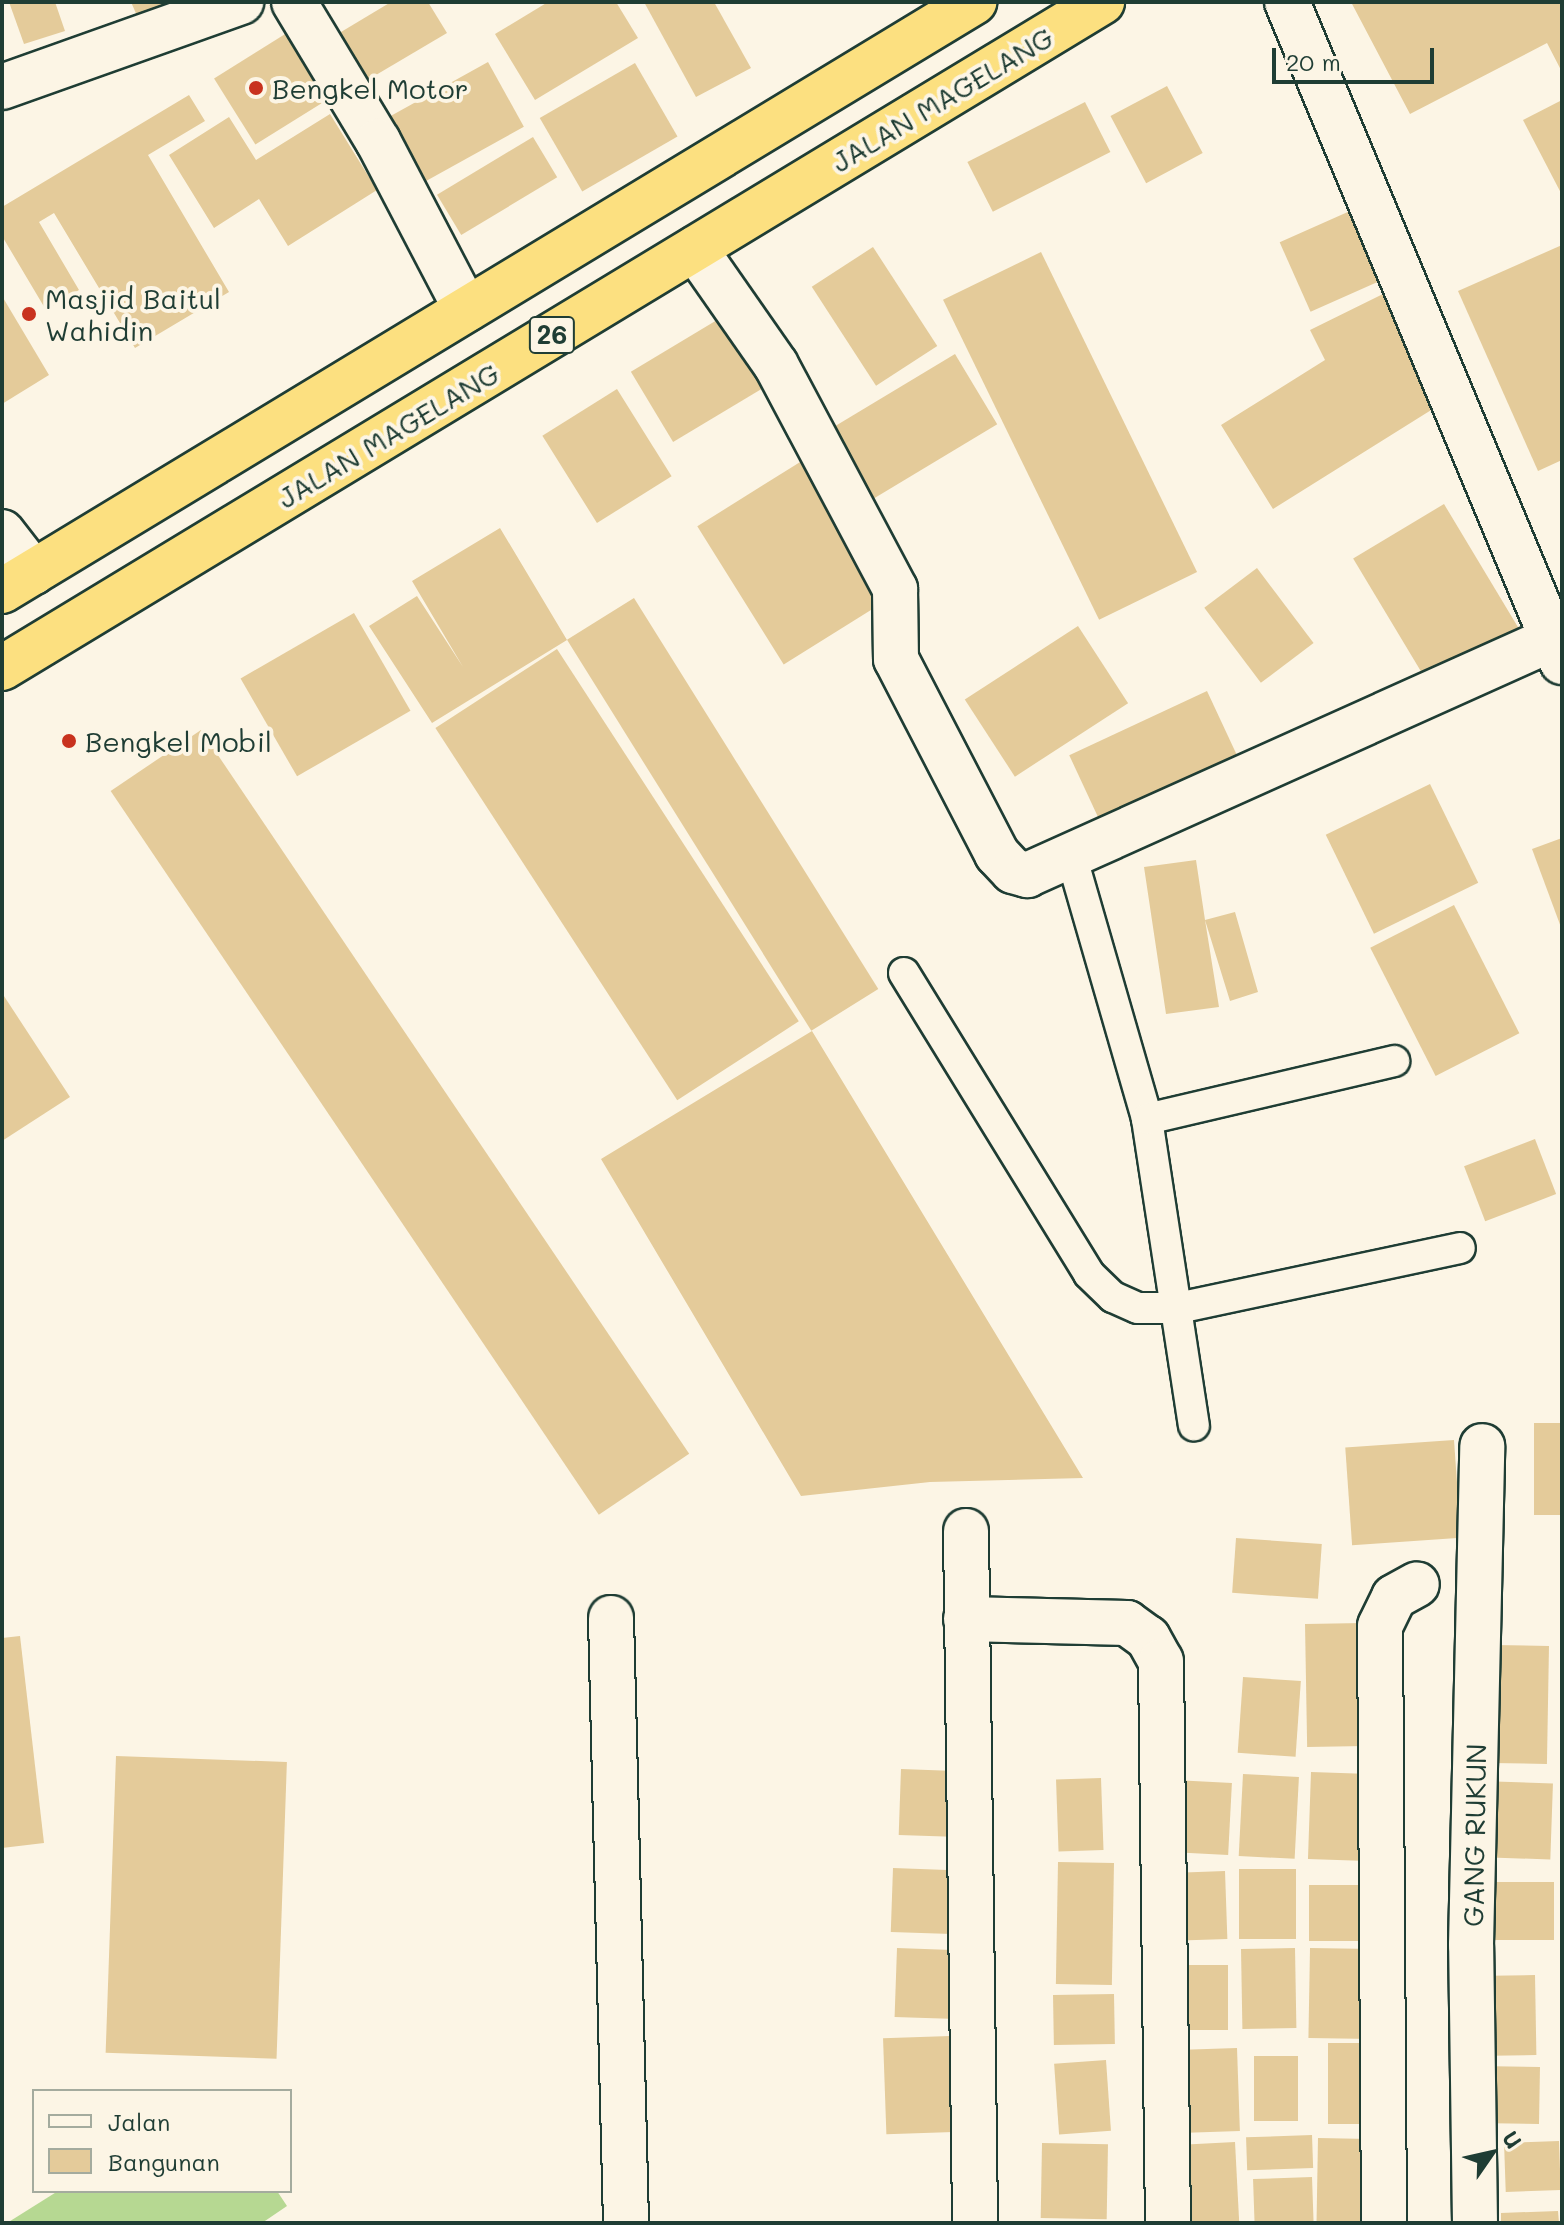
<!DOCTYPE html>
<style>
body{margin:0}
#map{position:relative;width:1564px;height:2225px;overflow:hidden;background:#fcf5e5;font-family:Mali,sans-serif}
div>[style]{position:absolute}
.green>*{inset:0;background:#b6d892}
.building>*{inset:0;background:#e4cb9a;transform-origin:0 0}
.roads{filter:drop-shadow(2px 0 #1f3d34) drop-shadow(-2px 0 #1f3d34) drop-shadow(0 2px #1f3d34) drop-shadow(0 -2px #1f3d34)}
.service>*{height:30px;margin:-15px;padding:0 15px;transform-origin:15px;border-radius:15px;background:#fcf5e5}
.minor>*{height:44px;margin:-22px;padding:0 22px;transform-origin:22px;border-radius:22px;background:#fcf5e5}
.trunk>*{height:44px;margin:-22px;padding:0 22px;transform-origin:22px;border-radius:22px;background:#fce080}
.dots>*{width:22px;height:22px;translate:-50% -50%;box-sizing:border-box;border:4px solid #fcf5e5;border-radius:50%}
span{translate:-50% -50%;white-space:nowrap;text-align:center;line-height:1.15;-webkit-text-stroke:8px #fcf5e5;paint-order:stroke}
.shield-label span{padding:2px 6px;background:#fcf5e5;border:2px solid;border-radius:6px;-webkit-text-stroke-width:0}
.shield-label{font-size:26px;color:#1f3d34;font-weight:700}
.poi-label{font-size:28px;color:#1f3d34}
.left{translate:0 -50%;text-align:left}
.street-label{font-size:28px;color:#1f3d34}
.frame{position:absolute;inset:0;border:4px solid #1f3d34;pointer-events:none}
.legend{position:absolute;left:32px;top:2089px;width:260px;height:104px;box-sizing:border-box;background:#fcf5e5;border:2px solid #a4ab9e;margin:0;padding:10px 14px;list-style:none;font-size:24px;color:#1f3d34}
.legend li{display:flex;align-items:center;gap:16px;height:40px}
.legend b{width:40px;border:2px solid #a4ab9e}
.north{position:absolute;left:1452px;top:2113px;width:80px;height:80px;-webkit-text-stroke:6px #fcf5e5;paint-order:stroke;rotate:56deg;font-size:22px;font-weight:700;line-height:32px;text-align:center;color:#1f3d34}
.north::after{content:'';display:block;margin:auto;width:28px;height:36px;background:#1f3d34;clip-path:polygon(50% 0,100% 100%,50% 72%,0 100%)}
.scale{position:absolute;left:1272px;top:48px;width:162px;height:36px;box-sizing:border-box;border:4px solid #1f3d34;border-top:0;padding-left:10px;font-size:24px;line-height:28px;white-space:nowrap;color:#1f3d34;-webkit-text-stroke:6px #fcf5e5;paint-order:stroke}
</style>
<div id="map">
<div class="green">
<div style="clip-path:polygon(58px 2191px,277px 2191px,287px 2206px,262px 2223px,7px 2223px)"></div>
</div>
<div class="building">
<div style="clip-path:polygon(9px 2px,55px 2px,65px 31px,24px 44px)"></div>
<div style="clip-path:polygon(131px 2px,177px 2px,138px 18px)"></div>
<div style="clip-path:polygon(391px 2px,428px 2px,447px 33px,359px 85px,331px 38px)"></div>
<div style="clip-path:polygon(548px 2px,616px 2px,638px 38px,535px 100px,495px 34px)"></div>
<div style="clip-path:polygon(644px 2px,714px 2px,751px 68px,696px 97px)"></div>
<div style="clip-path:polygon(1351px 2px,1562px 2px,1562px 72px,1547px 43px,1410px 114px)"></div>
<div style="left:298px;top:26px;width:78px;height:99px;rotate:58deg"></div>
<div style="left:488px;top:62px;width:74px;height:118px;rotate:61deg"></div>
<div style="left:635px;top:63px;width:85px;height:110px;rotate:60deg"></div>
<div style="left:1167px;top:86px;width:76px;height:64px;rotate:62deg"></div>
<div style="clip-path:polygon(189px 95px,205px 121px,148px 155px,229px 292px,135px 348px,54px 213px,39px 222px,79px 290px,46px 310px,2px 236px,2px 207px)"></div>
<div style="clip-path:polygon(1562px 100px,1562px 195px,1523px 120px)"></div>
<div style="left:1085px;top:102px;width:56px;height:132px;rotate:63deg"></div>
<div style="clip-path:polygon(330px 114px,377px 190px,288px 246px,259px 199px,214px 228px,169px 155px,229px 117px,256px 160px)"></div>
<div style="left:533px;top:137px;width:47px;height:112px;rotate:59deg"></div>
<div style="left:1350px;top:211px;width:76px;height:77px;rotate:66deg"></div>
<div style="clip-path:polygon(1562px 245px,1562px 460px,1538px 471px,1458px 291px)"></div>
<div style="left:873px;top:247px;width:118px;height:73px;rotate:57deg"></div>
<div style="left:1041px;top:252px;width:356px;height:109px;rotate:64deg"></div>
<div style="clip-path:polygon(1383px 294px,1444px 402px,1273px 509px,1221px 425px,1325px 360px,1310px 330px)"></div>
<div style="clip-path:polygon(2px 296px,49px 375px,2px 404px)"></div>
<div style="left:732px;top:311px;width:82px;height:118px;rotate:59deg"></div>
<div style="left:955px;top:354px;width:82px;height:144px;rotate:59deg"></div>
<div style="left:617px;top:389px;width:103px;height:88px;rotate:58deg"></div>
<div style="left:805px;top:459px;width:163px;height:127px;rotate:58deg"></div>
<div style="left:1444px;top:504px;width:147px;height:106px;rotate:59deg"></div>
<div style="clip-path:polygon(500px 528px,567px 640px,432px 723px,369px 626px,417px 596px,463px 667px,412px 581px)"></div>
<div style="left:1257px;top:568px;width:94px;height:66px;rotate:53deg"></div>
<div style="left:634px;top:598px;width:461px;height:79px;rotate:58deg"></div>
<div style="left:354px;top:613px;width:113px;height:131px;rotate:60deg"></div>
<div style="left:1078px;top:626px;width:92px;height:135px;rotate:57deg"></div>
<div style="left:557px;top:649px;width:444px;height:145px;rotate:57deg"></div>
<div style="left:1207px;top:691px;width:81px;height:152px;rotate:65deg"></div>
<div style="left:201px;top:730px;width:873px;height:109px;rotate:56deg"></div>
<div style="left:1430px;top:784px;width:110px;height:116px;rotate:64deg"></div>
<div style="clip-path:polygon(1562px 838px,1562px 930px,1532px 849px)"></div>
<div style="clip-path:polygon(1196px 860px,1205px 920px,1235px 912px,1258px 992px,1230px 1001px,1205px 920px,1219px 1007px,1166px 1014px,1144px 867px)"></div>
<div style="left:1454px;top:905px;width:144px;height:94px;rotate:63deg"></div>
<div style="clip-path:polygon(2px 993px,70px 1097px,2px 1141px)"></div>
<div style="clip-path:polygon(812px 1031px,1083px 1478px,930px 1482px,801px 1496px,601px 1159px)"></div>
<div style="left:1535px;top:1139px;width:59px;height:76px;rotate:69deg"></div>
<div style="left:1534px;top:1423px;width:28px;height:92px"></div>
<div style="left:1454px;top:1440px;width:98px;height:109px;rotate:86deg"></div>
<div style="left:1236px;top:1538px;width:86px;height:55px;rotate:4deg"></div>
<div style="left:1363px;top:1623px;width:123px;height:58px;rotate:89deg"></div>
<div style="clip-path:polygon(20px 1636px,44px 1843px,2px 1848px,2px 1638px)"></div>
<div style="left:1494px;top:1645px;width:55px;height:118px;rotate:1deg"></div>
<div style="left:1243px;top:1677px;width:58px;height:76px;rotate:4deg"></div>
<div style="left:116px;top:1756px;width:171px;height:297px;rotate:2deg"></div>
<div style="left:901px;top:1769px;width:61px;height:66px;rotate:2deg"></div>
<div style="left:1311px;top:1772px;width:59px;height:87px;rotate:2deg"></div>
<div style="left:1243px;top:1774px;width:56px;height:82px;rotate:3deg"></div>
<div style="left:1101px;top:1778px;width:72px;height:45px;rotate:88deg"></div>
<div style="left:1174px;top:1780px;width:58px;height:72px;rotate:3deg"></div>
<div style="left:1480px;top:1781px;width:73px;height:76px;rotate:2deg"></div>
<div style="left:1058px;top:1862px;width:56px;height:122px;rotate:1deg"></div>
<div style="left:893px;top:1868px;width:61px;height:64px;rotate:2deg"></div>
<div style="left:1239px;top:1869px;width:57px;height:70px"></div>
<div style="left:1225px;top:1871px;width:68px;height:54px;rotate:88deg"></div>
<div style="left:1488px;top:1882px;width:66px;height:58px"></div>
<div style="left:1309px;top:1885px;width:58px;height:56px"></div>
<div style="left:897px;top:1948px;width:62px;height:69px;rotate:2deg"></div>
<div style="left:1295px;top:1948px;width:80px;height:54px;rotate:89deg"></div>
<div style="left:1310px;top:1948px;width:64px;height:90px;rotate:1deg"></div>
<div style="left:1175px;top:1965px;width:53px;height:65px"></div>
<div style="left:1535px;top:1975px;width:80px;height:62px;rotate:89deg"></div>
<div style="left:1114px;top:1994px;width:50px;height:61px;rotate:89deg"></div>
<div style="left:950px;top:2036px;width:96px;height:67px;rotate:88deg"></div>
<div style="left:1328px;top:2043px;width:43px;height:81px"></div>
<div style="left:1237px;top:2048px;width:83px;height:60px;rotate:88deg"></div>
<div style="left:1254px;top:2056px;width:44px;height:65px"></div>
<div style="left:1106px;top:2060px;width:71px;height:52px;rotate:86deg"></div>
<div style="left:1478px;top:2066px;width:62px;height:57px;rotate:1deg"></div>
<div style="left:1312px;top:2135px;width:33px;height:66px;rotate:88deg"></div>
<div style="left:1318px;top:2138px;width:51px;height:85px;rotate:1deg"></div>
<div style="left:1559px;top:2141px;width:49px;height:55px;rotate:88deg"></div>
<div style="left:1235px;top:2142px;width:81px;height:58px;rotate:87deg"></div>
<div style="left:1042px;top:2143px;width:66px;height:75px;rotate:1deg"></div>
<div style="left:1312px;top:2177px;width:46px;height:59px;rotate:88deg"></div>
<div style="clip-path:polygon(1558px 2211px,1559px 2223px,1501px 2223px,1501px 2213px)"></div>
</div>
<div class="roads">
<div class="service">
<div style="left:1071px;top:855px;width:275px;rotate:73.9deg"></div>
<div style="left:1147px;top:1119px;width:310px;rotate:81.3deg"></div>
<div style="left:904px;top:973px;width:353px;rotate:58.4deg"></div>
<div style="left:1089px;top:1274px;width:33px;rotate:44deg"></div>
<div style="left:1113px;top:1297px;width:27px;rotate:24deg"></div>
<div style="left:1138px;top:1308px;width:40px"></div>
<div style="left:1178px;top:1308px;width:288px;rotate:-12deg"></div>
<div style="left:1147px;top:1119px;width:254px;rotate:-13.2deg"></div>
</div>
<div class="minor">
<div style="left:294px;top:2px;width:162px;rotate:58.9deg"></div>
<div style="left:378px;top:141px;width:190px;rotate:62.4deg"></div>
<div style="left:1287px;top:2px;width:715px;rotate:67.38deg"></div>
<div style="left:2px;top:87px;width:254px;rotate:-19.6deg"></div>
<div style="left:695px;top:249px;width:141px;rotate:55.1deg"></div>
<div style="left:776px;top:365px;width:254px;rotate:62deg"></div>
<div style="left:895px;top:589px;width:70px;rotate:89.2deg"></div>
<div style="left:896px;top:659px;width:220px;rotate:62.6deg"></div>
<div style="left:997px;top:854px;width:23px;rotate:47deg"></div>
<div style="left:1013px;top:871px;width:15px;rotate:16deg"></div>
<div style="left:1027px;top:875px;width:576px;rotate:-24.21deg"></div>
<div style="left:2px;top:532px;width:51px;rotate:52.2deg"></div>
<div style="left:966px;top:1531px;width:692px;rotate:89.25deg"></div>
<div style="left:611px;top:1618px;width:605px;rotate:88.58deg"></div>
<div style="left:966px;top:1619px;width:161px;rotate:1.4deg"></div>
<div style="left:1127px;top:1623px;width:26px;rotate:36deg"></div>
<div style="left:1148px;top:1638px;width:26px;rotate:61deg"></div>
<div style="left:1161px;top:1661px;width:562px;rotate:89.29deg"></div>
<div style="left:1384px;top:2223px;width:597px;rotate:-90.38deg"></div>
<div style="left:1380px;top:1626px;width:32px;rotate:-64deg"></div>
<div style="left:1394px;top:1597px;width:26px;rotate:-29deg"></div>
<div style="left:1475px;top:2223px;width:278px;rotate:-90.8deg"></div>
<div style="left:1471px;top:1945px;width:499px;rotate:-88.7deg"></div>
</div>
<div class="trunk">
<div style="left:2px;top:591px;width:1137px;rotate:-31.21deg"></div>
<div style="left:2px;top:668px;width:1286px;rotate:-31.19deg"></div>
</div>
</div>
<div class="dots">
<div style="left:256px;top:88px;background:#c8321e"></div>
<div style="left:29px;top:314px;background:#c8321e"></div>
<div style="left:69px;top:741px;background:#c8321e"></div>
</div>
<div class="shield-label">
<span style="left:552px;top:335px">26</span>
</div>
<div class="poi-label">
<span class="left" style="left:272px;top:88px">Bengkel Motor</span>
<span class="left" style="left:45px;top:314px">Masjid Baitul<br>Wahidin</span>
<span class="left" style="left:85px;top:741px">Bengkel Mobil</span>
</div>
<div class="street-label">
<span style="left:942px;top:99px;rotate:-31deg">JALAN MAGELANG</span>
<span style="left:388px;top:435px;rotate:-31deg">JALAN MAGELANG</span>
<span style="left:1474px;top:1835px;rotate:-89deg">GANG RUKUN</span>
</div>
<div class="frame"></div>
<ul class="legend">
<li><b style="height:10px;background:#fcf5e5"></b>Jalan</li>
<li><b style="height:22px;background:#e4cb9a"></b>Bangunan</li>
</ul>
<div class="north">U</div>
<div class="scale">20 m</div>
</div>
